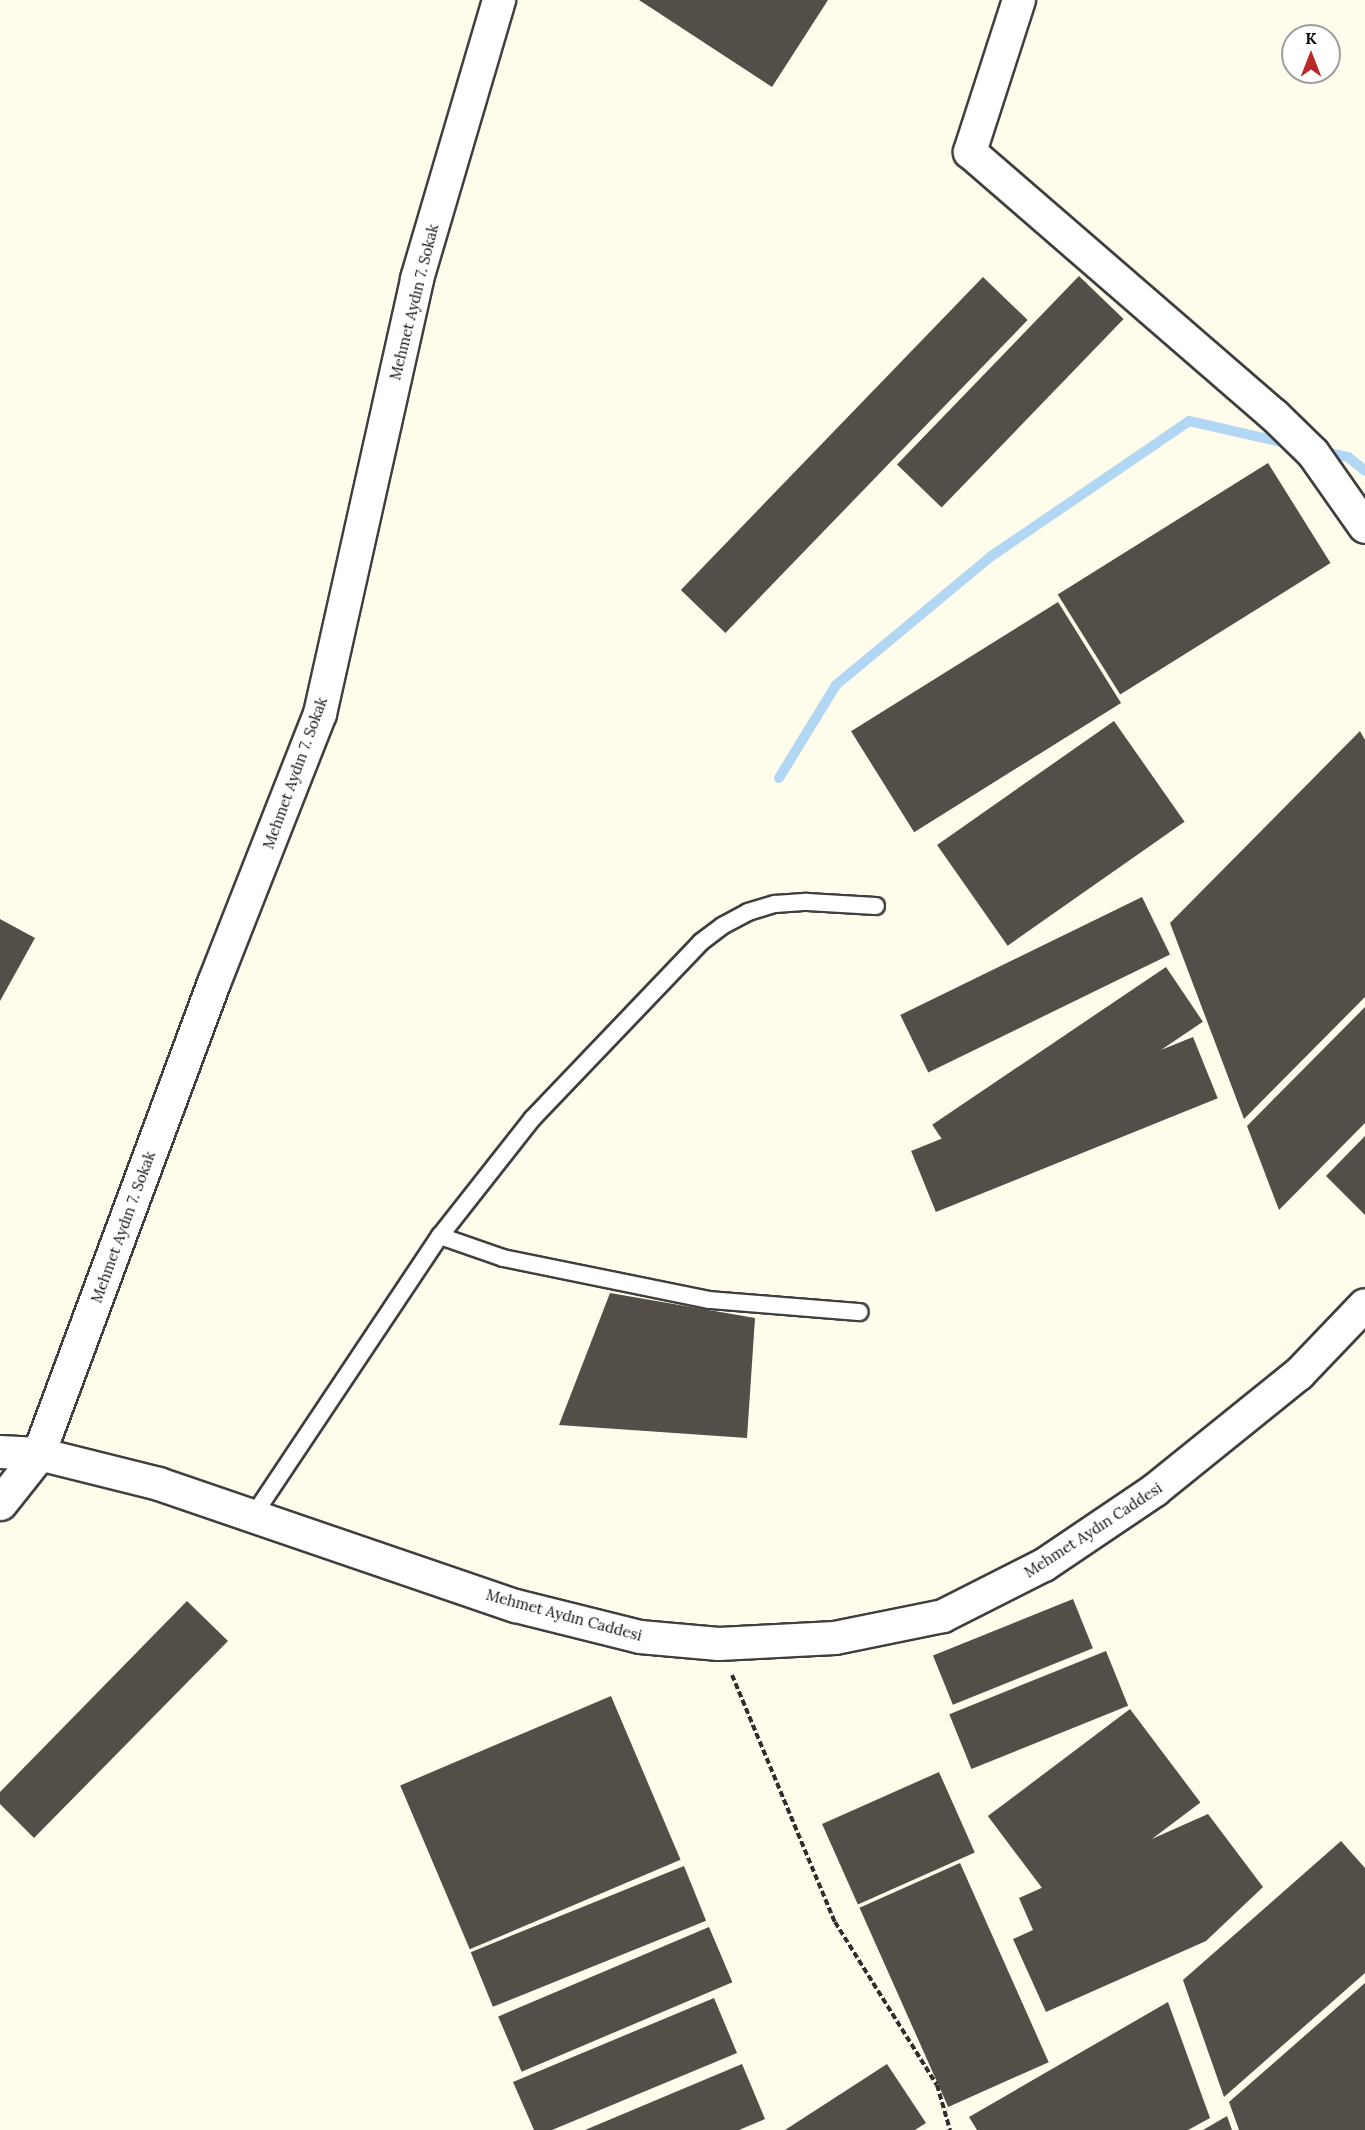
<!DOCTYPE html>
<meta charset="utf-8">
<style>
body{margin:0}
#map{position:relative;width:1365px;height:2130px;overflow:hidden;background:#fffceb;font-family:Lora,serif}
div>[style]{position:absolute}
.stream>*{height:10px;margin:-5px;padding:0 5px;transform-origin:5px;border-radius:5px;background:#b1d7f5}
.building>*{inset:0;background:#544e49;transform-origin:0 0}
.path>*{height:4px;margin-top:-2px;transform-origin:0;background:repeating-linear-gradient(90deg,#2e2e2e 0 6px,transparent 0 9px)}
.roads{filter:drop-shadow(2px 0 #3f3f3f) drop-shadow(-2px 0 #3f3f3f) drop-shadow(0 2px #3f3f3f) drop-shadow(0 -2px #3f3f3f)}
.service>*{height:16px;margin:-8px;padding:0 8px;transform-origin:8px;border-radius:8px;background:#fff}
.minor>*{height:32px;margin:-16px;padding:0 16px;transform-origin:16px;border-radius:16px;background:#fff}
.tertiary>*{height:33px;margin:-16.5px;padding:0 16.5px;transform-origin:16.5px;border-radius:16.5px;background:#fff}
span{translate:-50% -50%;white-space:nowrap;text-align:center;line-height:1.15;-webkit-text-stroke:6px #fff;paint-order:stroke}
.street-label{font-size:15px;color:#0c0c0c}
.north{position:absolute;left:1281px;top:24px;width:60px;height:60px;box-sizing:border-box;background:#fff;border:2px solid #9e9e9e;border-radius:50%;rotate:0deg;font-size:16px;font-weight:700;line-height:24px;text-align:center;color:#0c0c0c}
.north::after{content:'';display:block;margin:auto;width:21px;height:27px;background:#b92927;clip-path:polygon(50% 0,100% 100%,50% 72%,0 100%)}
</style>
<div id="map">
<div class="stream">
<div style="left:1320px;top:451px;width:29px;rotate:12deg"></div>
<div style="left:1348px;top:457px;width:22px;rotate:39deg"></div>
<div style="left:779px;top:778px;width:109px;rotate:-58.5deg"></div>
<div style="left:836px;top:685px;width:200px;rotate:-39.7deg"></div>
<div style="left:990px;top:557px;width:241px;rotate:-34.3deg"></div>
<div style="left:1189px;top:421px;width:104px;rotate:12.8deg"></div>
</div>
<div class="building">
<div style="clip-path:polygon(639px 0,828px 0,772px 87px)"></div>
<div style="left:1079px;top:276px;width:62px;height:262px;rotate:44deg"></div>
<div style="left:983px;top:277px;width:62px;height:435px;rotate:44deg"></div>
<div style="left:1268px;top:463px;width:118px;height:248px;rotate:58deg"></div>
<div style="left:1058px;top:602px;width:119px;height:244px;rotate:58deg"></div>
<div style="left:1114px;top:721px;width:123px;height:216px;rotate:55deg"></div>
<div style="clip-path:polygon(1360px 731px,1365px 740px,1365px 997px,1244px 1119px,1170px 923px)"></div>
<div style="left:1142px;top:897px;width:64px;height:269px;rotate:64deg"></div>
<div style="clip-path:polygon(0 919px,35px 938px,0 1001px)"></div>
<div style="left:1166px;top:967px;width:66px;height:282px;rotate:56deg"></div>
<div style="clip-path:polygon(1365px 1007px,1365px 1123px,1279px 1210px,1247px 1126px)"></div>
<div style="left:1193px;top:1037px;width:66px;height:304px;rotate:68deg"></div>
<div style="clip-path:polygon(1365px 1136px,1365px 1215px,1326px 1176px)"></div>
<div style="clip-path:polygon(610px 1293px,755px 1318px,747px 1438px,559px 1425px)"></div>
<div style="left:1073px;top:1599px;width:53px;height:151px;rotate:68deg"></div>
<div style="clip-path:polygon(187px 1601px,228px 1641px,34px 1838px,0 1804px,0 1792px)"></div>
<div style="left:1106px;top:1651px;width:59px;height:169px;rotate:68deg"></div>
<div style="left:611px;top:1696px;width:178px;height:229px;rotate:67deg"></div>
<div style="left:1130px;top:1709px;width:117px;height:178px;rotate:53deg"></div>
<div style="left:939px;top:1772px;width:88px;height:128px;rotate:66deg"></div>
<div style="clip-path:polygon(1208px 1814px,1263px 1887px,1206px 1941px,1046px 2012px,1013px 1939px,1033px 1930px,1019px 1898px)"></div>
<div style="clip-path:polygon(1341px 1841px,1365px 1868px,1365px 1973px,1224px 2097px,1183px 1980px)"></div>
<div style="left:960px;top:1863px;width:218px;height:110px;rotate:66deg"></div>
<div style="left:684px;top:1866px;width:59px;height:230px;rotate:68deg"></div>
<div style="left:709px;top:1927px;width:60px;height:229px;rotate:67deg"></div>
<div style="clip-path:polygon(1365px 1983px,1365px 2130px,1239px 2130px,1229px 2102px)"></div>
<div style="clip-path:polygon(714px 1998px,737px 2053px,552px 2130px,534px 2130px,513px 2082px)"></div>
<div style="clip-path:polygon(1168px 2002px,1210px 2118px,1188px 2130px,977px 2130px,969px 2117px)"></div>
<div style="clip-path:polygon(742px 2064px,765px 2119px,739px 2130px,585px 2130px)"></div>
<div style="clip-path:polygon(887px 2064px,926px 2123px,915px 2130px,785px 2130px)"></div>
<div style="clip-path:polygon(1227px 2116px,1232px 2130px,1203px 2130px)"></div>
</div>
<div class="path">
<div style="left:732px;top:1675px;width:268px;rotate:67.4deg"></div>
<div style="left:835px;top:1922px;width:192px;rotate:58deg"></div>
<div style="left:937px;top:2085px;width:47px;rotate:73.9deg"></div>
</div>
<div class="roads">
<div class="service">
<div style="left:440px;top:1236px;width:67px;rotate:19.2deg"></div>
<div style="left:503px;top:1258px;width:211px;rotate:11.5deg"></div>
<div style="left:710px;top:1300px;width:150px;rotate:4.6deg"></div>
<div style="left:253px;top:1516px;width:337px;rotate:-56.3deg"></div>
<div style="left:440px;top:1236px;width:149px;rotate:-51.8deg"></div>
<div style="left:532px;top:1119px;width:245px;rotate:-46.3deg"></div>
<div style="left:701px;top:942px;width:26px;rotate:-37deg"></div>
<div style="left:722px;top:926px;width:30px;rotate:-28deg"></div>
<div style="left:748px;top:912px;width:28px;rotate:-17deg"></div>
<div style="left:775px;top:904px;width:32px;rotate:-4deg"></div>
<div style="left:807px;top:902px;width:69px;rotate:3.3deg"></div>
</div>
<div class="minor">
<div style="left:1019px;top:0;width:160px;rotate:107.9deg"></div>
<div style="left:970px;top:152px;width:402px;rotate:40.9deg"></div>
<div style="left:1274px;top:415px;width:54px;rotate:44.3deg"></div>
<div style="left:1313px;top:453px;width:90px;rotate:54.9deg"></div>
<div style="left:0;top:1452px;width:39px;rotate:3deg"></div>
<div style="left:39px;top:1454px;width:124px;rotate:14deg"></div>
<div style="left:159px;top:1484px;width:377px;rotate:18.9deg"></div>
<div style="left:516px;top:1606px;width:128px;rotate:14deg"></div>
<div style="left:640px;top:1637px;width:79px;rotate:5.1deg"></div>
<div style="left:719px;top:1644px;width:116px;rotate:-3deg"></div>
<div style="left:835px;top:1638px;width:110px;rotate:-11.5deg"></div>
<div style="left:943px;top:1616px;width:113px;rotate:-26.8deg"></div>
<div style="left:1044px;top:1565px;width:134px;rotate:-34deg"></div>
<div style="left:1155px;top:1490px;width:185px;rotate:-38.9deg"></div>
<div style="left:1299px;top:1374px;width:95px;rotate:-46.3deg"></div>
<div style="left:39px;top:1454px;width:502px;rotate:-69.62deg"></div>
<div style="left:214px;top:983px;width:289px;rotate:-68.5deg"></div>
<div style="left:320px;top:714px;width:446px;rotate:-77.4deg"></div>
<div style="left:417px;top:279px;width:291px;rotate:-73.6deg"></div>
</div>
<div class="tertiary">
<div style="left:0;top:1503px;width:63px;rotate:-51.5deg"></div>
</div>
</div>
<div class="street-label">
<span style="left:414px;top:302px;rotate:-76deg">Mehmet Aydın 7. Sokak</span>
<span style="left:295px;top:773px;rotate:-70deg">Mehmet Aydın 7. Sokak</span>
<span style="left:123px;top:1227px;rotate:-70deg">Mehmet Aydın 7. Sokak</span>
<span style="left:1093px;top:1530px;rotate:-33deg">Mehmet Aydın Caddesi</span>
<span style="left:564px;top:1615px;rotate:15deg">Mehmet Aydın Caddesi</span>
</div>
<div class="north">K</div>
</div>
